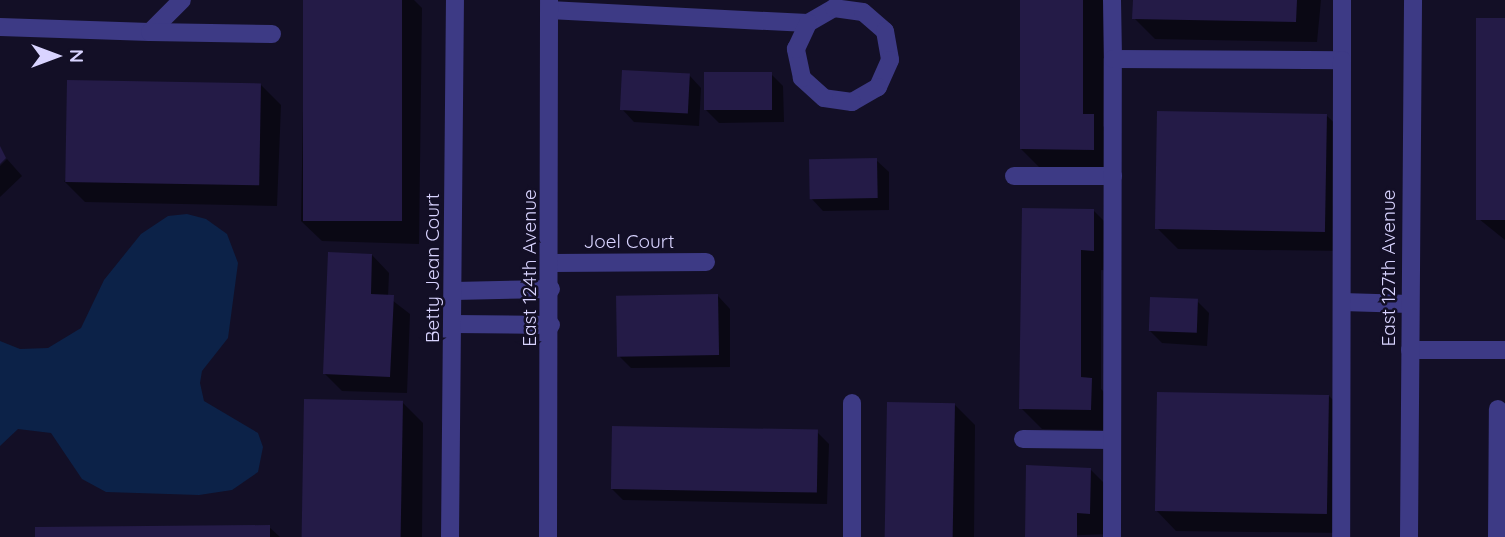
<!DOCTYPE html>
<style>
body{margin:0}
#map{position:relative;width:1505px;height:537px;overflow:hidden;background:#130f26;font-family:Quicksand,sans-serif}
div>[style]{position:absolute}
.water>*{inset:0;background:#0c2248}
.shadow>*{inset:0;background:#0007}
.building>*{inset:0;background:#241b47;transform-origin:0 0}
.minor>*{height:18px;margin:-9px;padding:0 9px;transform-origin:9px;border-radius:9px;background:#3d3a85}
span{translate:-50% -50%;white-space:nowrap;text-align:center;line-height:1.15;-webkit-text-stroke:5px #130f26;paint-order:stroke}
.street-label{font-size:19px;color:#d9d4ff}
.north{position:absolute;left:21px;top:21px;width:70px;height:70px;-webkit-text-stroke:5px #130f26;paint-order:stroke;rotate:90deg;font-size:19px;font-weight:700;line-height:28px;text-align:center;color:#d9d4ff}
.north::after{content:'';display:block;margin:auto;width:24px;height:32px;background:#d9d4ff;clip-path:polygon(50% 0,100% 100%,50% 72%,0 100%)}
</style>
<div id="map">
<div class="water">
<div style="clip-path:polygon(187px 214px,206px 219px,227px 234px,238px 263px,228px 338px,202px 371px,200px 383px,204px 401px,258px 433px,263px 447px,258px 472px,232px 490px,199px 495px,106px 492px,82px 479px,51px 433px,18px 429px,0 446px,0 341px,20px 349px,48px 348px,81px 328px,104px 280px,141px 234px,168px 216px)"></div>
</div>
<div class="shadow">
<div style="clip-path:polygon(305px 0,414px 0,422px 8px,419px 244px,322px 241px,301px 221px)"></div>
<div style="clip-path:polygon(1022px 0,1114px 0,1114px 7px,1103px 7px,1103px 126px,1114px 137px,1114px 170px,1042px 170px,1021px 149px)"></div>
<div style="clip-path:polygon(1135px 0,1321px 0,1317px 42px,1155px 39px,1134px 18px)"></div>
<div style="clip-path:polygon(1505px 20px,1505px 240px,1479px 219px)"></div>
<div style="clip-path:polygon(771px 74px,783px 86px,784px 122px,719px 123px,706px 110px)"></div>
<div style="clip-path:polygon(689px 75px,701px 88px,699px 126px,634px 122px,622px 109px)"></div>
<div style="clip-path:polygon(260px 84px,281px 105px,277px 206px,85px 202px,64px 181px)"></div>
<div style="clip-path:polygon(1326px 115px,1347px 135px,1345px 251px,1178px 249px,1157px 228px)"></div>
<div style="clip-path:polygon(7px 159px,22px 176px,0 197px,0 166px)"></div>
<div style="clip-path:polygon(876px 160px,889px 172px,889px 210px,823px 211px,811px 198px)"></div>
<div style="clip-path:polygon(1093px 210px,1114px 231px,1114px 271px,1101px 270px,1101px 389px,1112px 400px,1111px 430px,1042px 429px,1021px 408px)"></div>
<div style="clip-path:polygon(372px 255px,389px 273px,388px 297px,410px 314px,407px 393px,342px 391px,325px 374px)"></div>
<div style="clip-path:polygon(718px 296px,730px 309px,730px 367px,631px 368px,619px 356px)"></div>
<div style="clip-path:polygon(1197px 301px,1209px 313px,1207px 346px,1162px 343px,1149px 330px)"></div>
<div style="clip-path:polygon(1328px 395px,1349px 416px,1346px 533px,1176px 531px,1156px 510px)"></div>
<div style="clip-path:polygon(402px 402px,423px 423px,422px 537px,304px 537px)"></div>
<div style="clip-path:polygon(955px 405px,975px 425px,974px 537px,886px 537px)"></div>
<div style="clip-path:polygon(817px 432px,829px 444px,827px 504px,623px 500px,611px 488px)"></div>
<div style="clip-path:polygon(1090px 469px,1111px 490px,1110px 534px,1027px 537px)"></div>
<div style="clip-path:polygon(269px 527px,280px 537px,37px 537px)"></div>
</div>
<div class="building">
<div style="left:303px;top:0;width:99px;height:221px"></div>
<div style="clip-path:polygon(1020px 0,1083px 0,1083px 114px,1094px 114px,1094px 150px,1020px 149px)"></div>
<div style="clip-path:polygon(1133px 0,1297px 0,1296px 22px,1132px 19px)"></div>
<div style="left:1476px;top:18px;width:29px;height:202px"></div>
<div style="left:622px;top:70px;width:68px;height:40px;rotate:3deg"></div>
<div style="left:772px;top:72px;width:38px;height:68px;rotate:90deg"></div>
<div style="left:67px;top:80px;width:194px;height:102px;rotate:1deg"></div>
<div style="left:1157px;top:111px;width:170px;height:118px;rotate:1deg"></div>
<div style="clip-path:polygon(0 146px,6px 158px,0 164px)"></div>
<div style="left:877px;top:158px;width:40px;height:68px;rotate:89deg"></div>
<div style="clip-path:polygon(1022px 208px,1094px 209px,1094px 251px,1081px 250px,1081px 377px,1092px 378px,1091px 410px,1019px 409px)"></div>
<div style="clip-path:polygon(328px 252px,372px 254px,371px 294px,394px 295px,390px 377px,323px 374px)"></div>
<div style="left:718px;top:294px;width:61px;height:102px;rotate:89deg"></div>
<div style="left:1150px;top:297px;width:48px;height:34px;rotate:2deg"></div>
<div style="left:1157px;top:392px;width:172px;height:119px;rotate:1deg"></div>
<div style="left:304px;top:399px;width:99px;height:138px;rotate:1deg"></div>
<div style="left:887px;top:402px;width:68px;height:135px;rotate:1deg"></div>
<div style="left:612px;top:426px;width:206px;height:63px;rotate:1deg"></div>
<div style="clip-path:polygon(1026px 465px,1091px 468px,1090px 514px,1077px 513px,1077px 537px,1025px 537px)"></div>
<div style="clip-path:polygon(270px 525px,270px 537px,35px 537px,35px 527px)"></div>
</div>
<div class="minor">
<div style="left:1112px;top:0;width:59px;rotate:89deg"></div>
<div style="left:1342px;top:0;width:60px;rotate:90deg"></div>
<div style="left:549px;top:10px;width:259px;rotate:2.9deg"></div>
<div style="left:808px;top:23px;width:30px;rotate:-30deg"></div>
<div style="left:834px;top:8px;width:29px;rotate:8deg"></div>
<div style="left:863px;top:12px;width:29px;rotate:41deg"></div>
<div style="left:885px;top:31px;width:29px;rotate:80deg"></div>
<div style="left:890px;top:60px;width:30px;rotate:114deg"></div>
<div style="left:878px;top:87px;width:30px;rotate:150deg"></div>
<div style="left:852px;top:102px;width:28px;rotate:-172deg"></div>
<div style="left:824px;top:98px;width:30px;rotate:-138deg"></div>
<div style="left:802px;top:78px;width:30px;rotate:-102deg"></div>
<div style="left:796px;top:49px;width:29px;rotate:-65deg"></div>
<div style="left:0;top:27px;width:150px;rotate:1.9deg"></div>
<div style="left:150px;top:32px;width:45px;rotate:-45deg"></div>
<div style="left:150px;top:32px;width:122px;rotate:0.9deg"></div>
<div style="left:1014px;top:176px;width:99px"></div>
<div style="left:552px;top:263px;width:154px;rotate:-0.4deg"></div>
<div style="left:454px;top:291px;width:97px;rotate:-1.2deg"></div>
<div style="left:1342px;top:302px;width:68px;rotate:1.7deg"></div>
<div style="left:454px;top:324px;width:97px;rotate:0.6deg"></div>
<div style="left:1410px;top:350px;width:95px"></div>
<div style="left:1023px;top:439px;width:89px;rotate:0.6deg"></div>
<div style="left:450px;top:537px;width:537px;rotate:-89.47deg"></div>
<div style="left:548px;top:537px;width:537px;rotate:-89.89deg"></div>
<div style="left:852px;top:537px;width:134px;rotate:-90deg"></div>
<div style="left:1112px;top:537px;width:478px;rotate:-89.9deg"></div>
<div style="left:1113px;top:59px;width:229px;rotate:0.3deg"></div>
<div style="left:1342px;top:60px;width:477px;rotate:90.1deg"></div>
<div style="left:1409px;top:537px;width:537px;rotate:-89.57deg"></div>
<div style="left:1497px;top:537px;width:128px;rotate:-89.6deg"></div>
</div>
<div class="street-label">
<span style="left:629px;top:242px">Joel Court</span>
<span style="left:433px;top:268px;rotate:-90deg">Betty Jean Court</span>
<span style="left:530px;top:268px;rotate:-90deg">East 124th Avenue</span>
<span style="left:1389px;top:268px;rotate:-90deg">East 127th Avenue</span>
</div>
<div class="north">N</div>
</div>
